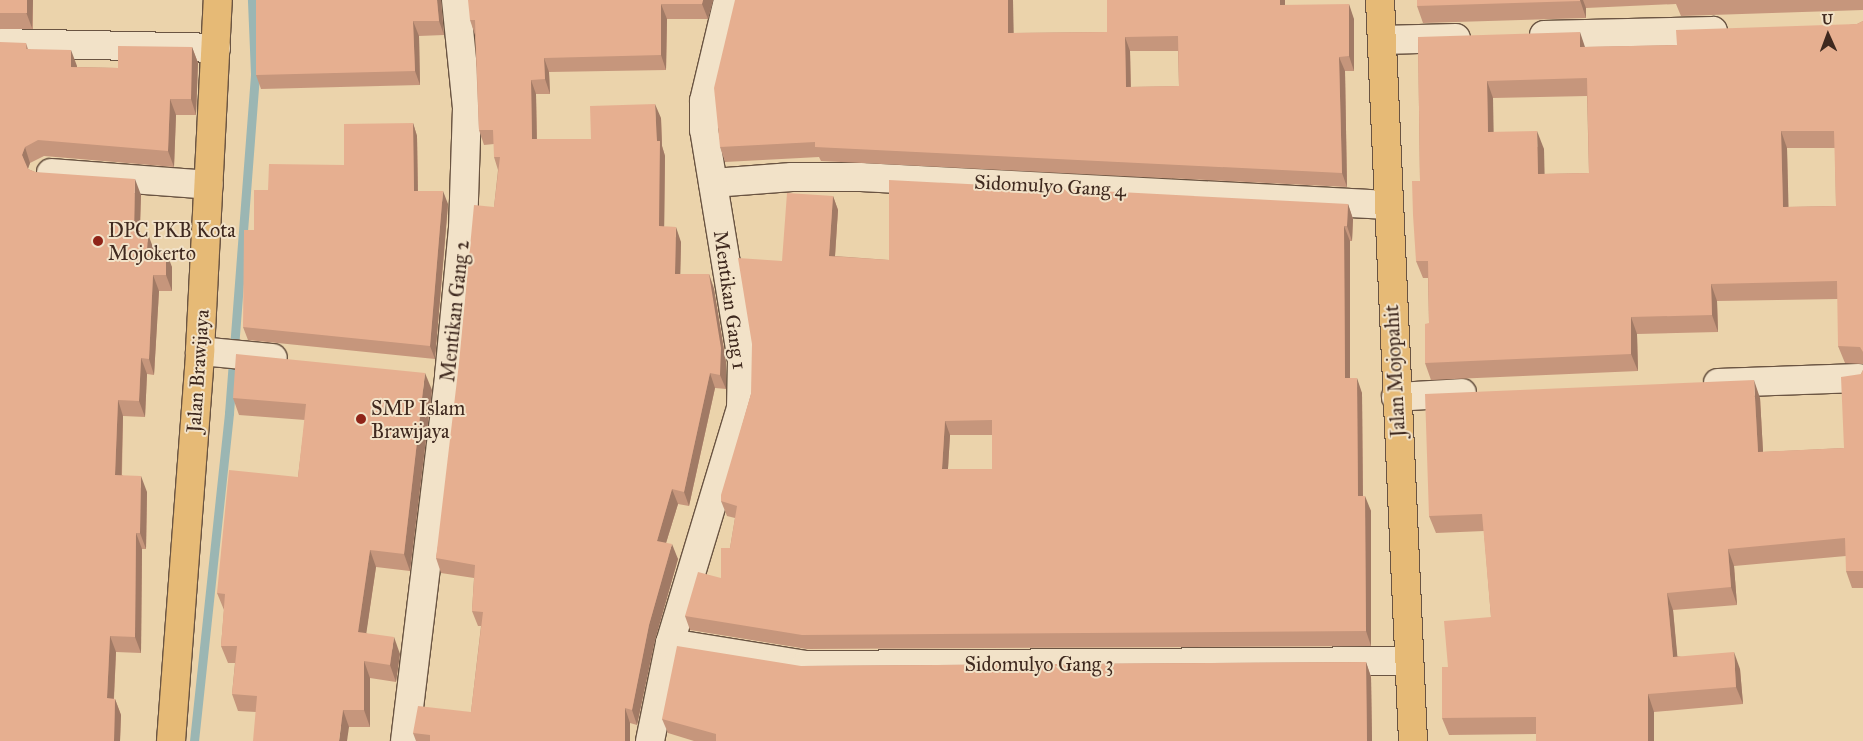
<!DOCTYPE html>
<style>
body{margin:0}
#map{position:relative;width:1863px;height:741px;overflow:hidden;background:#ebd3ab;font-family:"IM FELL Great Primer",serif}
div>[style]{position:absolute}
.stream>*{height:9px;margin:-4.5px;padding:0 4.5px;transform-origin:4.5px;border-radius:4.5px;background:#9bb6b3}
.roads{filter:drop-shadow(1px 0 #6a5442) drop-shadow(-1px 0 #6a5442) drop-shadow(0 1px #6a5442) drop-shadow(0 -1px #6a5442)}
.minor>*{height:28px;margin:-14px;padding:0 14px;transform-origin:14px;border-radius:14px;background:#f2e2c8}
.major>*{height:28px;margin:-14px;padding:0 14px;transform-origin:14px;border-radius:14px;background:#e6ba76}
.wall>*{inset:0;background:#c6967c;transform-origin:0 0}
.shaded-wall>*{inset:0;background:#a17a65}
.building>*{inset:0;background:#e6af90;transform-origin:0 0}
.dots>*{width:14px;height:14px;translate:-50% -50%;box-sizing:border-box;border:2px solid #f2e2c8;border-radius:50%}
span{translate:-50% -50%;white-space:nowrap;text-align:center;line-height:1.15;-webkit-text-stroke:4px #f2e2c8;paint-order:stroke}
.street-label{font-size:20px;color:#3f291f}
.poi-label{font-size:20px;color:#3f291f}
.left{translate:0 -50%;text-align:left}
.north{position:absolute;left:1803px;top:10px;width:50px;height:50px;-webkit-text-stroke:4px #f2e2c8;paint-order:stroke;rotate:358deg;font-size:14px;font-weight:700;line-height:20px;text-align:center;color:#3f291f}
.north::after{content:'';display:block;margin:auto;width:18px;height:22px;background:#3f291f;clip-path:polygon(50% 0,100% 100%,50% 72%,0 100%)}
</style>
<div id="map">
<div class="stream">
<div style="left:194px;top:741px;width:330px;rotate:-83.9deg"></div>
<div style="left:229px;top:413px;width:341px;rotate:-85.6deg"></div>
<div style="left:255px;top:73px;width:73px;rotate:-92.4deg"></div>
</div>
<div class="roads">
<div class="minor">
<div style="left:1544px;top:35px;width:169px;rotate:-1.4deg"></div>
<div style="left:1382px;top:40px;width:74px;rotate:-1.5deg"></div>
<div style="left:0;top:43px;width:216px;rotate:1.3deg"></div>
<div style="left:51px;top:173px;width:158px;rotate:4.3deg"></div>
<div style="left:713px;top:183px;width:79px;rotate:-4.3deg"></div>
<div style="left:792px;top:177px;width:69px"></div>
<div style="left:861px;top:177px;width:528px;rotate:3.04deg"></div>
<div style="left:200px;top:351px;width:73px;rotate:5.5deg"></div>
<div style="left:1718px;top:383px;width:141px;rotate:-2deg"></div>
<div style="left:1396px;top:397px;width:66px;rotate:-3.5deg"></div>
<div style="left:670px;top:643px;width:138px;rotate:9.2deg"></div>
<div style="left:806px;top:665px;width:603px;rotate:-0.38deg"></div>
<div style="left:405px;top:741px;width:368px;rotate:-83.1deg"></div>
<div style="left:449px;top:376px;width:148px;rotate:-84.6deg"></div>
<div style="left:463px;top:229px;width:121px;rotate:-88.1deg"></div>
<div style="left:467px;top:108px;width:109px;rotate:-95.8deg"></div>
<div style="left:650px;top:741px;width:100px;rotate:-78.5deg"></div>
<div style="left:670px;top:643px;width:245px;rotate:-73.2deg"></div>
<div style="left:741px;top:408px;width:47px;rotate:-88.8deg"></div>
<div style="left:742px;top:361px;width:234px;rotate:-99.3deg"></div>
<div style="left:704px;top:130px;width:29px;rotate:-90deg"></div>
<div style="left:704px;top:101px;width:104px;rotate:-76.6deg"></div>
</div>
<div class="major">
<div style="left:1380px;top:0;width:742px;rotate:87.45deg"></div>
<div style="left:171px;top:741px;width:391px;rotate:-85.7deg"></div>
<div style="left:200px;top:351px;width:351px;rotate:-87.1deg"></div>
</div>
</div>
<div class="wall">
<div style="left:0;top:0;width:33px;height:29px"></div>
<div style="clip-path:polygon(441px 0,444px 35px,419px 36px,420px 85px,261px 89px,256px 75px)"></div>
<div style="clip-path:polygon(713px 0,708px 19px,667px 19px,666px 70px,549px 72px,550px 94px,536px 94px,537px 139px,591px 139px,661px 118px,662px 146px,665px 156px,664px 227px,681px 242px,680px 274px,709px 274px,714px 289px,726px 362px,726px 389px,715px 388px,689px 506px,678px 504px,666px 543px,678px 559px,655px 640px,637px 725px,630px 723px,630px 741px,416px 741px,413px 733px,471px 712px,481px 626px,478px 626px,472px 611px,474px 578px,441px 573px,436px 558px,494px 207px,498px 170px,494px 157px,494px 144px,484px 145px,479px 130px,475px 35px,470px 20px)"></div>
<div style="clip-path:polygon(1417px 0,1863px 0,1863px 10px,1681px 16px,1676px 4px,1586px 8px,1586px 18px,1423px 23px,1417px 6px)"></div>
<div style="clip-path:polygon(evenodd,1285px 5px,1354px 19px,1354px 71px,1345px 71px,1347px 187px,821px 161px,819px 157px,725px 162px,720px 147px,1014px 33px,1107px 32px,1285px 5px,1130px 51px,1178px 51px,1179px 86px,1131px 87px,1130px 51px)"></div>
<div style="clip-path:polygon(evenodd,1863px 21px,1863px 364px,1845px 363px,1838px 346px,1838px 299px,1717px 301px,1718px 332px,1637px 334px,1638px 371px,1431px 380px,1425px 363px,1429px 323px,1428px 278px,1423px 278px,1416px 261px,1420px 181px,1418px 37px,1586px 47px,1677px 45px,1857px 24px,1863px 21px,1587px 96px,1589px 173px,1544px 174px,1544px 149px,1493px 132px,1493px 98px,1587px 96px,1863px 21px,1787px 148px,1835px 148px,1836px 206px,1788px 207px,1787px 148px)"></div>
<div style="clip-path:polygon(26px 43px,28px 49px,77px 66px,77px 67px,118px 68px,192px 47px,198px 63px,196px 115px,176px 115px,174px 167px,44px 156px,30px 163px,28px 169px,35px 172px,141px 195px,140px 233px,154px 250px,172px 267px,172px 291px,159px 291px,154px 375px,147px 374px,145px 417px,123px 416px,122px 475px,147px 492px,146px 549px,142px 549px,141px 653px,116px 652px,114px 699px,115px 699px,121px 715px,120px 741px,0 741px)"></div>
<div style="clip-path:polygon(413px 123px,417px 136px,418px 191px,448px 204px,435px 359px,248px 340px,243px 327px,254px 230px,268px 190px,344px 165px)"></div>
<div style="clip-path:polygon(evenodd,833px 196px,838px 210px,835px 256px,889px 260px,1348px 204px,1353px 219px,1352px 241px,1350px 241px,1350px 378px,1362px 393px,1363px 496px,1371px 511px,1371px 646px,807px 649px,690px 630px,685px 616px,721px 578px,730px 548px,735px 518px,727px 516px,721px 501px,751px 394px,782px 261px,833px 196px,950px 435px,992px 435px,992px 469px,948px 469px,950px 435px)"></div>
<div style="clip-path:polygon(1863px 370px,1863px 588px,1852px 588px,1846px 571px,1846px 556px,1734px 566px,1737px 605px,1673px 610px,1677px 656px,1740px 669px,1743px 704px,1654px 712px,1654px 741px,1536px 741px,1536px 734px,1449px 735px,1442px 718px,1448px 667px,1491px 617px,1484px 531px,1436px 533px,1429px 516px,1760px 398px,1763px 452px,1844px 448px,1861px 374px)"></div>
<div style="clip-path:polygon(432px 390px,410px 571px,376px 567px,366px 633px,400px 654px,396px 682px,370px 678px,370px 727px,349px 727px,256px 712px,238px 711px,232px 694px,235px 663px,228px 663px,221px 646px,224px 610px,217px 593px,298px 477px,305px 420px,239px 415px,233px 398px)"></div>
<div style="clip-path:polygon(1366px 662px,1371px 677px,1372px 741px,694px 741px,668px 733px,662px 719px,801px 666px)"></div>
</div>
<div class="shaded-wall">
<div style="clip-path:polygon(27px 0,33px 0,32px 28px,26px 12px)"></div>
<div style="clip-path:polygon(437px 0,441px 0,444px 35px,439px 21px)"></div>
<div style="clip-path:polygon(703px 0,713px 0,708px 19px,702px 4px)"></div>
<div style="clip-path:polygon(1008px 0,1013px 0,1014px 47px,1008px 33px)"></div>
<div style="clip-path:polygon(1280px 0,1285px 0,1285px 20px,1280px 5px)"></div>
<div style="clip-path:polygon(1580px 0,1583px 0,1586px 8px,1586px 18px)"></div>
<div style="clip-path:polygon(661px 4px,667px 19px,666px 70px,661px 55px)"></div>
<div style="clip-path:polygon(1349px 4px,1354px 19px,1354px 71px,1349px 56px)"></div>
<div style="clip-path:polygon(413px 21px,419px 36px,420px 85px,415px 71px)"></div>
<div style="clip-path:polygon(1580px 32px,1586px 50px,1580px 47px)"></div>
<div style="clip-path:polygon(1125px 37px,1130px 51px,1131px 101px,1126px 87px)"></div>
<div style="clip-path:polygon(192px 47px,198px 63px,196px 115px,191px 99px)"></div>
<div style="clip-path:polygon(71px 50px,77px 66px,76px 83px,71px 67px)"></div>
<div style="clip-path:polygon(1339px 57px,1345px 71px,1347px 187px,1342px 173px)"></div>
<div style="clip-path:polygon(544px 58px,549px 72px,550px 94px,545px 79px)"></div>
<div style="clip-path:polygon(531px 80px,536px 94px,537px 153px,532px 139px)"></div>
<div style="clip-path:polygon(1487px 81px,1493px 98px,1494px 150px,1488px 132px)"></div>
<div style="clip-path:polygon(170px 99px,176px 115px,174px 167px,168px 151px)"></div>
<div style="clip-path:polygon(655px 104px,661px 118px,662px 146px,665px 156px,664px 241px,659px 226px)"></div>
<div style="clip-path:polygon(413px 123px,417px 136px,418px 204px,414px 191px)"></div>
<div style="clip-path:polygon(1537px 131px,1544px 149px,1545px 191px,1538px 174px)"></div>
<div style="clip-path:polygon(1781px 131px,1787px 148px,1789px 225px,1783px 207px)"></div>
<div style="clip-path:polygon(25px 147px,30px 163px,27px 171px,22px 155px)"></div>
<div style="clip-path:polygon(135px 179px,141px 195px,139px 249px,134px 233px)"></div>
<div style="clip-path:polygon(443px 191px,448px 204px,435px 359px,430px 346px)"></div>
<div style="clip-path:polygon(833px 196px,838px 210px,834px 271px,829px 256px)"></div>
<div style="clip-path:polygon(1348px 204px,1353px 219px,1352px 241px,1347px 226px)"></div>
<div style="clip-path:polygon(1344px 226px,1350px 241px,1350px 393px,1345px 378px)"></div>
<div style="clip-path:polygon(676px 227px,681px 242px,680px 289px,675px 274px)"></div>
<div style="clip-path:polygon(148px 234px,154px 250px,147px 250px)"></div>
<div style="clip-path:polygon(166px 251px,172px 267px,172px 291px,166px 275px)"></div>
<div style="clip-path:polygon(709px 274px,714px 289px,726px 362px,726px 389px,720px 375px)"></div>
<div style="clip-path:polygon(153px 275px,159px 291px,154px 375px,149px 359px)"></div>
<div style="clip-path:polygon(1711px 284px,1717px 301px,1718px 332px,1712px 315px)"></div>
<div style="clip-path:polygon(1631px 317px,1637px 334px,1638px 371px,1631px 354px)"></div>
<div style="clip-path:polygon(141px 358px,147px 374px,145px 417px,139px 401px)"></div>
<div style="clip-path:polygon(425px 373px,432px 390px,410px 571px,404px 554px)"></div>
<div style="clip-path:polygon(710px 373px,715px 388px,689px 506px,684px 492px)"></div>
<div style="clip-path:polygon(1357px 378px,1362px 393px,1363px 511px,1358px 496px)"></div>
<div style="clip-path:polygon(1754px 380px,1760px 398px,1764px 469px,1758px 452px)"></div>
<div style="clip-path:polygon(118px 400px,123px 416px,121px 491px,115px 475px)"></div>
<div style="clip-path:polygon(945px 421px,950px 435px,947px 484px,942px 469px)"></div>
<div style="clip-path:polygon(141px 476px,147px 492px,146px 549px,140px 533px)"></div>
<div style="clip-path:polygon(672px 489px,678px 504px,662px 556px,657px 541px)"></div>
<div style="clip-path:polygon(1365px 496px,1371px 511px,1371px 646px,1366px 631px)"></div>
<div style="clip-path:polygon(136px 533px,142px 549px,141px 653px,135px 637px)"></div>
<div style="clip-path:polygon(672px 544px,678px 559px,655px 640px,637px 725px,632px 710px,649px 625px)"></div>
<div style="clip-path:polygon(1728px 549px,1734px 566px,1737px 605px,1731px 587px)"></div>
<div style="clip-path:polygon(370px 550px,376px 567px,364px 649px,358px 632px)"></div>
<div style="clip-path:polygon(1667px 593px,1673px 610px,1679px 674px,1673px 657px)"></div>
<div style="clip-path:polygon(110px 636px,116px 652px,113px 714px,107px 698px)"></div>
<div style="clip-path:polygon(394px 637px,400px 654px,396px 682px,390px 665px)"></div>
<div style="clip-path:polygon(1734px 652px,1740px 669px,1743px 704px,1736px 687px)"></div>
<div style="clip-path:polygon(364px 661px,370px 678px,370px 727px,364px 710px)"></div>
<div style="clip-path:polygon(1366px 662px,1371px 677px,1372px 741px,1367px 741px)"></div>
<div style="clip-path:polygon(1648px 694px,1654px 712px,1654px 741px,1648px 741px)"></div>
<div style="clip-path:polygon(115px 699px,121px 715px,120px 741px,114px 741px)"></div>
<div style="clip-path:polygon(625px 708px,630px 723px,630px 741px,625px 741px)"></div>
<div style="clip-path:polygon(343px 710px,349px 727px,347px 741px,339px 741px)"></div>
</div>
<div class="building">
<div style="left:0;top:0;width:27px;height:13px"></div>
<div style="clip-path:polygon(256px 0,437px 0,439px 21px,413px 21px,415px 71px,256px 75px)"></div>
<div style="clip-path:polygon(468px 0,703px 0,702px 4px,661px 4px,661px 55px,544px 58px,545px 79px,531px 80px,532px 139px,591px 139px,590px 106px,655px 104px,657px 141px,660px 141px,659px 226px,676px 227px,675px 274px,709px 274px,721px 348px,720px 375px,710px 373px,684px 492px,672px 489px,657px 541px,672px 544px,649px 625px,632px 710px,625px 708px,625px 741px,430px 741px,430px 735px,413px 733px,418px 706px,471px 712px,483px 612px,472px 611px,475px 565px,436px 558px,459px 363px,474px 205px,494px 207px,500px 157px,494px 157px,493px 130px,479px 130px,475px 20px,470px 20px)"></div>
<div style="clip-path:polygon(evenodd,735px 0,1008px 0,1008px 33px,1107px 32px,1107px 0,1280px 0,1280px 5px,1349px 4px,1349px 56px,1339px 57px,1342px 173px,815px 147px,815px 142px,720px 147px,714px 88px,735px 0,1178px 36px,1179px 86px,1126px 87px,1125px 37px,1178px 36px)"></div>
<div style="clip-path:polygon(1417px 0,1580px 0,1580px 1px,1417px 6px)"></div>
<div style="clip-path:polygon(evenodd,1863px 21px,1863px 352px,1860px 347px,1838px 346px,1837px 281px,1711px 284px,1712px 315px,1631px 317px,1631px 354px,1425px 363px,1425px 324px,1429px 323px,1428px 261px,1416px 261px,1413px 215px,1412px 181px,1420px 181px,1418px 37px,1580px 32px,1580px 47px,1677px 45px,1676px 30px,1857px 24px,1863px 21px,1587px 78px,1589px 173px,1538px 174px,1537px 131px,1488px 132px,1487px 81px,1587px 78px,1863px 21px,1781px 131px,1834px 131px,1836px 206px,1783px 207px,1781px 131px)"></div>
<div style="clip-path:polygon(0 42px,26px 43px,26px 49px,71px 50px,71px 67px,118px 68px,118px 46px,192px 47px,191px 99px,170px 99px,168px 151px,38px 140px,25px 147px,22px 155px,28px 169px,35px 172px,135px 179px,134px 233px,148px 234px,147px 250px,166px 251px,166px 275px,153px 275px,149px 359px,141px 358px,139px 401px,118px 400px,115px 475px,141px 476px,140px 533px,136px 533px,135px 637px,110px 636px,107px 698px,115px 699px,114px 741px,0 741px)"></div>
<div style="clip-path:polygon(413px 123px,414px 191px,443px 191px,430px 346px,243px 327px,244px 230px,254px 230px,254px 190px,268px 190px,269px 164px,344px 165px,344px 124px)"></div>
<div style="clip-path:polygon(evenodd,889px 180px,1348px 204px,1347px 226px,1344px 226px,1345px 378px,1357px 378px,1358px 496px,1365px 496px,1366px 631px,802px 635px,685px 616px,698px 572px,721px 578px,721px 548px,730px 548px,737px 506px,721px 501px,721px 495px,751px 394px,752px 344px,738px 258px,782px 261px,787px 193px,833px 196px,829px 256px,889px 260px,889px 180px,992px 420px,992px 469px,942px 469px,945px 421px,992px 420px)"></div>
<div style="clip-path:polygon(236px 354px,425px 373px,404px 554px,370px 550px,358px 632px,394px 637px,390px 665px,364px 661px,364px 710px,343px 710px,339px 741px,253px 741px,257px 696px,232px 694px,237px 646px,221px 646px,225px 594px,217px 593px,229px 470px,298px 477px,306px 404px,233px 398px)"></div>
<div style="clip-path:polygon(1863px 370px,1863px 571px,1846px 571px,1845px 538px,1728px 549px,1731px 587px,1667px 593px,1673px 657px,1734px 652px,1736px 687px,1648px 694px,1648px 741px,1536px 741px,1536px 717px,1442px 718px,1442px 667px,1448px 667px,1444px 621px,1491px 617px,1482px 514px,1429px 516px,1425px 394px,1754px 380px,1758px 452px,1844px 448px,1841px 377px,1861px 374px)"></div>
<div style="clip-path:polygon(677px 646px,801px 666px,1366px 662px,1367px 741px,716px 741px,716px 734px,662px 719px)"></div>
</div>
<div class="dots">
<div style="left:98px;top:241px;background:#8f2418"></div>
<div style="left:361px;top:419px;background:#8f2418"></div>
</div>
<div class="street-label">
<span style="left:1050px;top:186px;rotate:3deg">Sidomulyo Gang 4</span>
<span style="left:730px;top:300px;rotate:82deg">Mentikan Gang 1</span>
<span style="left:455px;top:311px;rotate:-84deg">Mentikan Gang 2</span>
<span style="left:198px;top:371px;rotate:-86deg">Jalan Brawijaya</span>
<span style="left:1395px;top:371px;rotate:-93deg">Jalan Mojopahit</span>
<span style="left:1039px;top:664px">Sidomulyo Gang 3</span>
</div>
<div class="poi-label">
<span class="left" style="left:108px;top:242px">DPC PKB Kota<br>Mojokerto</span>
<span class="left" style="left:371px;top:420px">SMP Islam<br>Brawijaya</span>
</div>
<div class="north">U</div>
</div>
